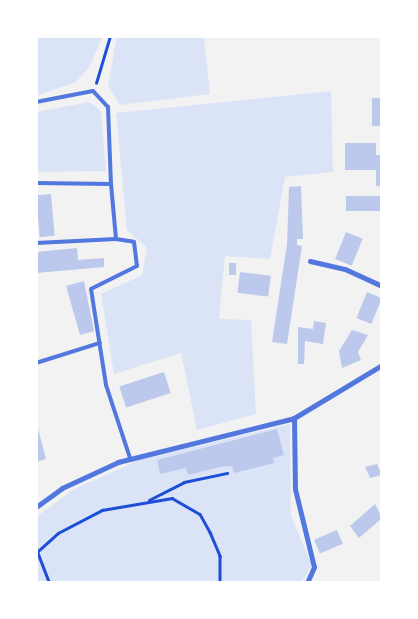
<!DOCTYPE html>
<style>
body{margin:0}
#map{position:relative;width:418px;height:619px;overflow:hidden;background:#f2f2f2;font-family:Ubuntu,sans-serif}
div>[style]{position:absolute}
.green>*{inset:0;background:#dbe4f7}
.building>*{inset:0;background:#bdc9ec;transform-origin:0 0}
.path>*{height:2.5px;margin:-1.25px;padding:0 1.25px;transform-origin:1.25px;border-radius:1.25px;background:#1d4ed8}
.service>*{height:4px;margin:-2px;padding:0 2px;transform-origin:2px;border-radius:2px;background:#5277de}
.minor>*{height:5px;margin:-2.5px;padding:0 2.5px;transform-origin:2.5px;border-radius:2.5px;background:#5277de}
span{translate:-50% -50%;white-space:nowrap;text-align:center;line-height:1.15;-webkit-text-stroke:4px #fff;paint-order:stroke}
.frame{position:absolute;inset:0;border:38px solid #fff;pointer-events:none}
</style>
<div id="map">
<div class="green">
<div style="clip-path:polygon(36px 36px,103px 36px,90px 66px,76px 82px,36px 96px)"></div>
<div style="clip-path:polygon(117px 36px,204px 36px,210px 94px,120px 105px,108px 86px)"></div>
<div style="clip-path:polygon(331px 91px,333px 172px,285px 177px,270px 259px,225px 256px,219px 319px,251px 320px,256px 414px,197px 430px,181px 353px,114px 374px,101px 294px,142px 275px,147px 248px,127px 230px,116px 113px)"></div>
<div style="clip-path:polygon(89px 102px,101px 111px,106px 171px,36px 172px,36px 112px)"></div>
<div style="clip-path:polygon(290px 424px,291px 516px,312px 565px,301px 583px,36px 583px,36px 517px,74px 489px,139px 460px)"></div>
</div>
<div class="building">
<div style="left:372px;top:98px;width:10px;height:28px"></div>
<div style="clip-path:polygon(345px 143px,376px 143px,376px 155px,382px 155px,382px 187px,376px 186px,376px 170px,345px 170px)"></div>
<div style="clip-path:polygon(301px 186px,303px 239px,297px 239px,297px 245px,302px 246px,287px 344px,272px 342px,287px 244px,289px 187px)"></div>
<div style="left:51px;top:194px;width:42px;height:15px;rotate:85deg"></div>
<div style="left:382px;top:196px;width:15px;height:36px;rotate:90deg"></div>
<div style="left:346px;top:232px;width:18px;height:29px;rotate:22deg"></div>
<div style="clip-path:polygon(77px 248px,78px 260px,104px 258px,104px 267px,36px 273px,36px 252px)"></div>
<div style="left:229px;top:263px;width:7px;height:12px"></div>
<div style="left:240px;top:272px;width:31px;height:21px;rotate:7deg"></div>
<div style="clip-path:polygon(84px 281px,94px 331px,80px 335px,66px 286px)"></div>
<div style="left:367px;top:292px;width:16px;height:28px;rotate:22deg"></div>
<div style="clip-path:polygon(314px 321px,326px 323px,323px 344px,305px 341px,304px 364px,298px 364px,298px 327px,313px 329px)"></div>
<div style="clip-path:polygon(352px 330px,368px 335px,358px 352px,361px 360px,342px 368px,339px 351px)"></div>
<div style="left:164px;top:372px;width:22px;height:47px;rotate:72deg"></div>
<div style="clip-path:polygon(36px 421px,46px 459px,36px 462px)"></div>
<div style="clip-path:polygon(277px 429px,284px 455px,273px 458px,274px 463px,234px 473px,232px 466px,220px 467px,188px 475px,186px 468px,160px 474px,157px 460px)"></div>
<div style="clip-path:polygon(377px 464px,382px 475px,370px 478px,365px 467px)"></div>
<div style="clip-path:polygon(375px 504px,382px 518px,359px 538px,350px 526px)"></div>
<div style="left:337px;top:530px;width:15px;height:25px;rotate:67deg"></div>
</div>
<div class="path">
<div style="left:96px;top:83px;width:49px;rotate:-73.4deg"></div>
<div style="left:149px;top:500px;width:39px;rotate:-27deg"></div>
<div style="left:184px;top:482px;width:44px;rotate:-11.8deg"></div>
<div style="left:49px;top:583px;width:33px;rotate:-111deg"></div>
<div style="left:37px;top:552px;width:28px;rotate:-42deg"></div>
<div style="left:58px;top:533px;width:50px;rotate:-27.6deg"></div>
<div style="left:102px;top:510px;width:71px;rotate:-9.7deg"></div>
<div style="left:172px;top:498px;width:32px;rotate:30deg"></div>
<div style="left:200px;top:514px;width:21px;rotate:61deg"></div>
<div style="left:210px;top:532px;width:26px;rotate:67deg"></div>
<div style="left:220px;top:556px;width:27px;rotate:90deg"></div>
</div>
<div class="service">
<div style="left:36px;top:102px;width:58px;rotate:-10.9deg"></div>
<div style="left:93px;top:91px;width:22px;rotate:47deg"></div>
<div style="left:108px;top:107px;width:77px;rotate:87.8deg"></div>
<div style="left:111px;top:184px;width:75px;rotate:-179.2deg"></div>
<div style="left:116px;top:239px;width:18px;rotate:9deg"></div>
<div style="left:134px;top:242px;width:24px;rotate:83deg"></div>
<div style="left:137px;top:266px;width:51px;rotate:153.4deg"></div>
<div style="left:91px;top:289px;width:97px;rotate:81.1deg"></div>
<div style="left:106px;top:385px;width:77px;rotate:71.8deg"></div>
<div style="left:36px;top:243px;width:80px;rotate:-2.9deg"></div>
<div style="left:116px;top:239px;width:55px;rotate:-95.2deg"></div>
<div style="left:36px;top:363px;width:67px;rotate:-17.4deg"></div>
</div>
<div class="minor">
<div style="left:310px;top:261px;width:36px;rotate:13deg"></div>
<div style="left:345px;top:269px;width:41px;rotate:24.7deg"></div>
<div style="left:294px;top:418px;width:71px;rotate:89.2deg"></div>
<div style="left:295px;top:489px;width:80px;rotate:76.3deg"></div>
<div style="left:314px;top:567px;width:17px;rotate:114deg"></div>
<div style="left:36px;top:507px;width:32px;rotate:-36deg"></div>
<div style="left:62px;top:488px;width:62px;rotate:-24.9deg"></div>
<div style="left:118px;top:462px;width:181px;rotate:-14deg"></div>
<div style="left:294px;top:418px;width:103px;rotate:-31.1deg"></div>
</div>
<div class="frame"></div>
</div>
